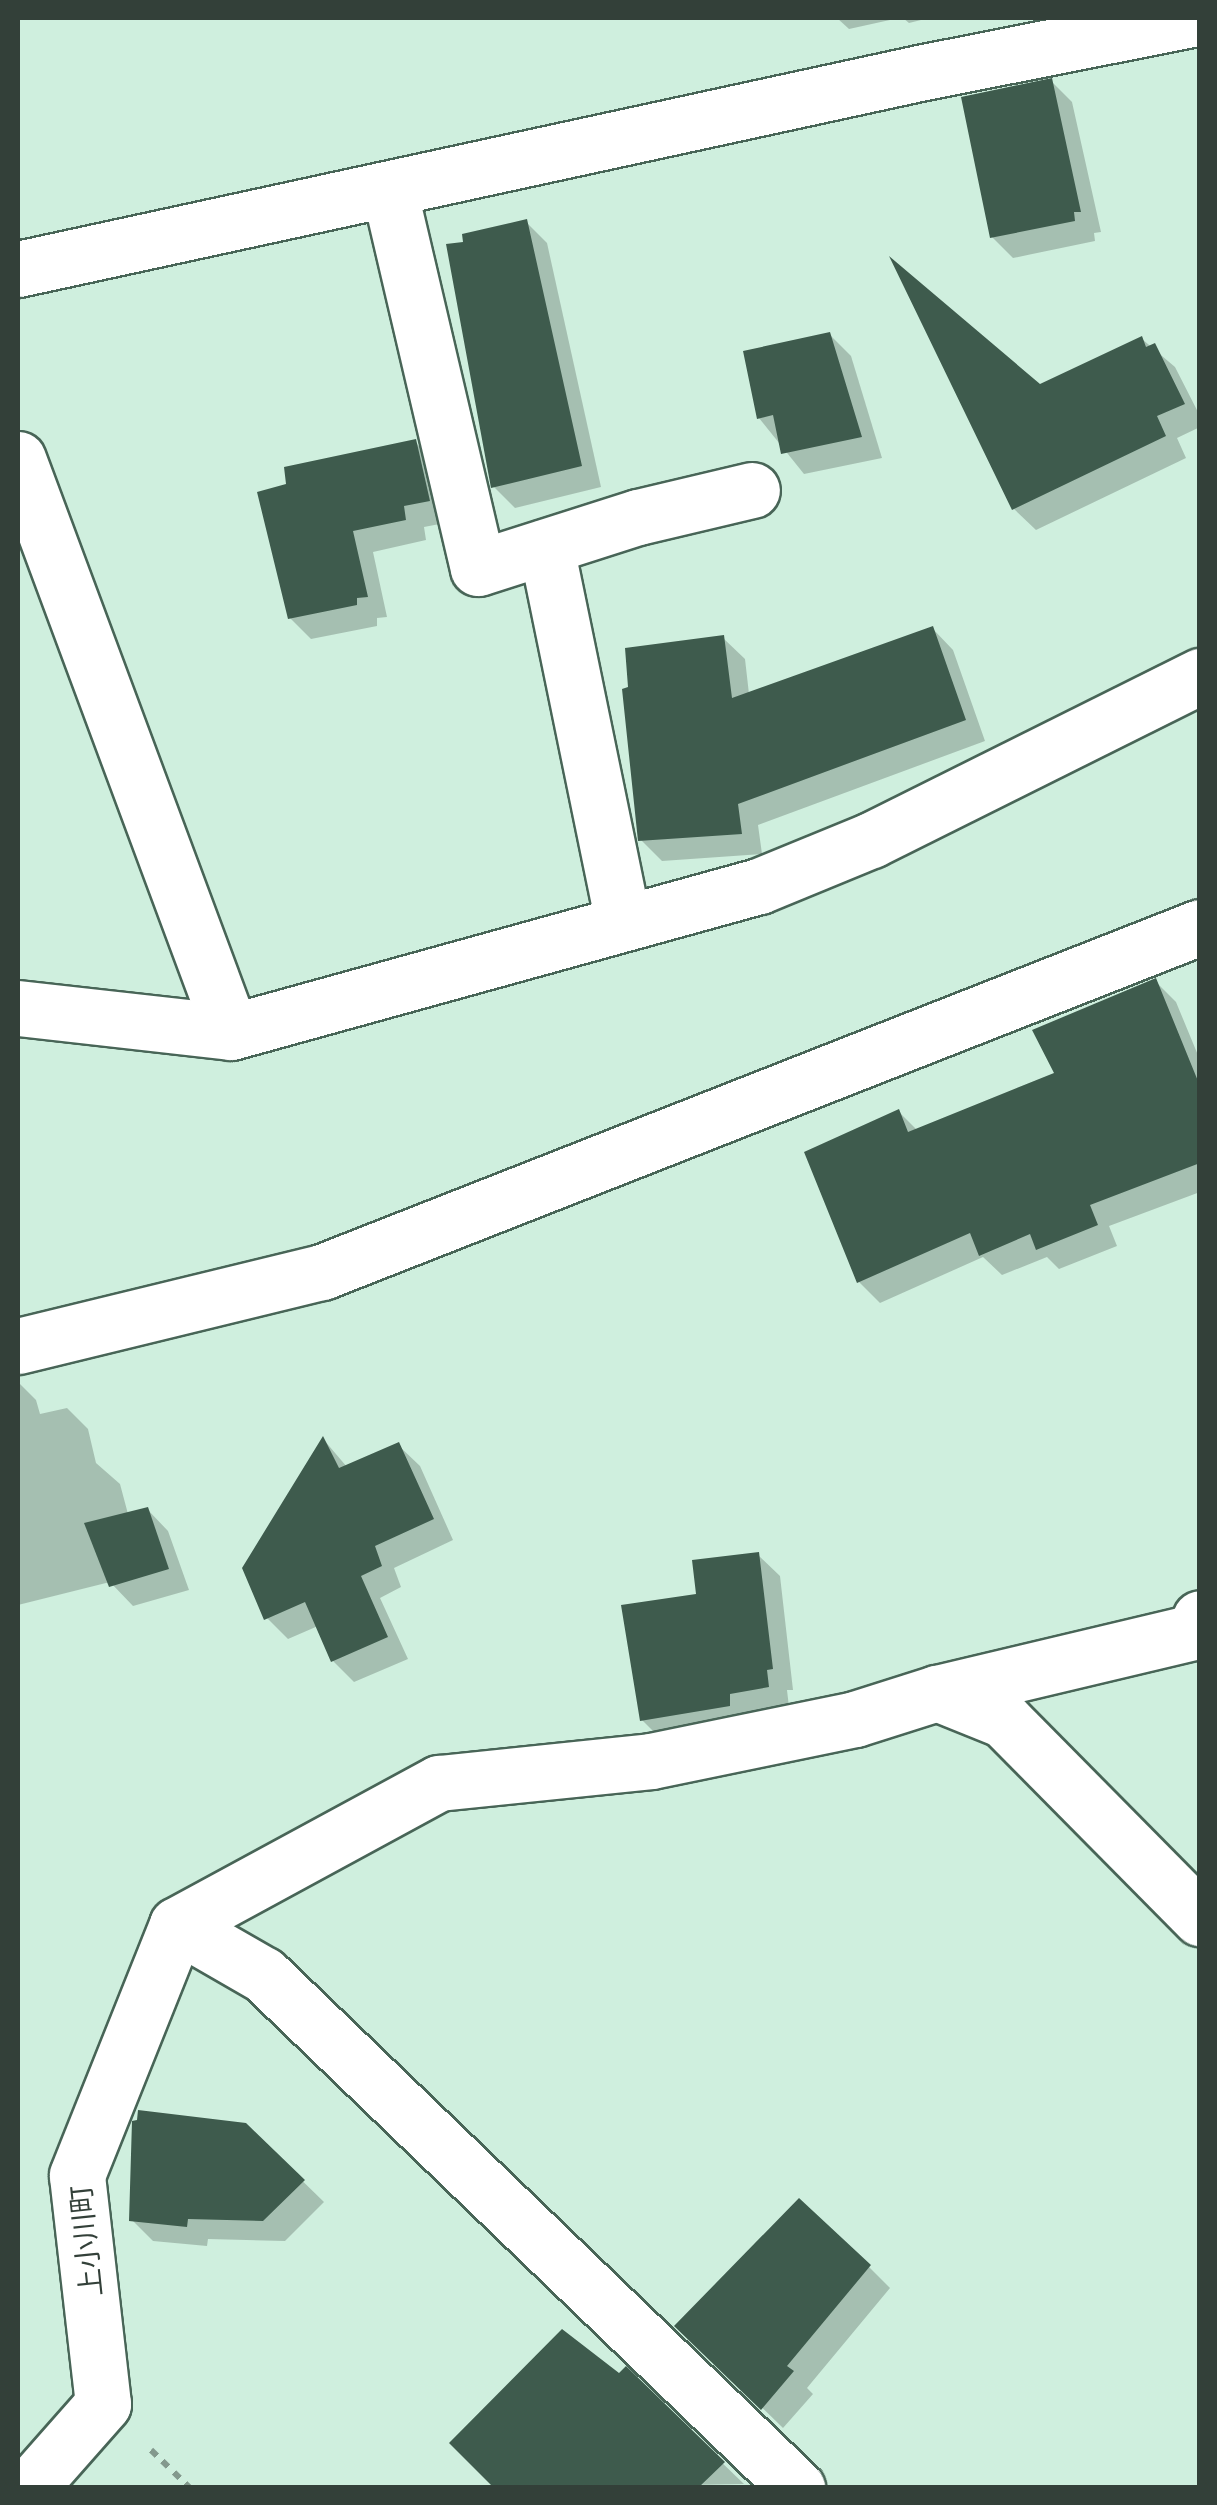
<!DOCTYPE html>
<meta charset="utf-8">
<style>
body{margin:0}
#map{position:relative;width:1217px;height:2505px;overflow:hidden;background:#cfefde;font-family:Barlow,"Noto Sans JP",sans-serif}
div>[style]{position:absolute}
.shadow>*{inset:0;background:#0003}
.building>*{inset:0;background:#3e5b4d}
.path>*{height:6px;margin-top:-3px;transform-origin:0;background:repeating-linear-gradient(90deg,#83998d 0 8px,transparent 0 16px)}
.roads{filter:drop-shadow(2px 0 #486557) drop-shadow(-2px 0 #486557) drop-shadow(0 2px #486557) drop-shadow(0 -2px #486557)}
.minor>*{height:55px;margin:-27.5px;padding:0 27.5px;transform-origin:27.5px;border-radius:27.5px;background:#fff}
span{translate:-50% -50%;white-space:nowrap;text-align:center;line-height:1.15;-webkit-text-stroke:10px #fff;paint-order:stroke}
.street-label{font-size:28px;color:#334039}
.frame{position:absolute;inset:0;border:20px solid #334039;pointer-events:none}
</style>
<div id="map">
<div class="shadow">
<div style="clip-path:polygon(837px 18px,899px 18px,849px 29px)"></div>
<div style="clip-path:polygon(903px 18px,929px 18px,909px 23px)"></div>
<div style="clip-path:polygon(1051px 81px,1072px 102px,1101px 232px,1094px 233px,1095px 241px,1013px 258px,992px 237px)"></div>
<div style="clip-path:polygon(526px 222px,547px 243px,601px 487px,515px 508px,494px 487px,466px 244px)"></div>
<div style="clip-path:polygon(830px 335px,851px 356px,882px 458px,804px 474px,759px 418px)"></div>
<div style="clip-path:polygon(1142px 339px,1175px 367px,1200px 416px,1200px 427px,1177px 438px,1186px 458px,1036px 530px,1014px 509px,1039px 387px)"></div>
<div style="clip-path:polygon(415px 442px,436px 463px,450px 522px,424px 527px,426px 540px,373px 552px,387px 617px,377px 618px,377px 626px,311px 639px,290px 618px,289px 486px)"></div>
<div style="clip-path:polygon(932px 628px,953px 650px,985px 741px,758px 825px,762px 854px,662px 861px,641px 840px,723px 638px,745px 659px,749px 694px)"></div>
<div style="clip-path:polygon(1155px 981px,1176px 1002px,1200px 1060px,1200px 1192px,1109px 1226px,1117px 1246px,1059px 1269px,1047px 1257px,1002px 1275px,983px 1257px,880px 1303px,859px 1282px,899px 1112px,918px 1131px,1058px 1074px)"></div>
<div style="clip-path:polygon(18px 1382px,36px 1400px,40px 1414px,67px 1408px,88px 1429px,96px 1463px,120px 1484px,128px 1514px,147px 1509px,168px 1531px,189px 1590px,133px 1606px,110px 1582px,18px 1605px)"></div>
<div style="clip-path:polygon(324px 1440px,347px 1467px,398px 1445px,420px 1466px,453px 1540px,394px 1568px,401px 1587px,380px 1598px,408px 1659px,354px 1682px,333px 1661px,318px 1626px,288px 1639px,267px 1618px)"></div>
<div style="clip-path:polygon(758px 1555px,780px 1576px,793px 1690px,787px 1690px,789px 1707px,663px 1741px,642px 1720px,699px 1596px)"></div>
<div style="clip-path:polygon(139px 2121px,245px 2125px,324px 2202px,285px 2241px,208px 2239px,207px 2246px,153px 2241px,132px 2220px)"></div>
<div style="clip-path:polygon(869px 2267px,890px 2288px,807px 2388px,813px 2394px,783px 2428px,678px 2326px)"></div>
<div style="clip-path:polygon(626px 2370px,744px 2484px,517px 2488px)"></div>
</div>
<div class="building">
<div style="clip-path:polygon(1052px 78px,1081px 212px,1074px 212px,1075px 221px,990px 238px,961px 97px)"></div>
<div style="clip-path:polygon(527px 219px,582px 466px,491px 488px,446px 244px,463px 242px,462px 234px)"></div>
<div style="clip-path:polygon(889px 256px,1040px 384px,1142px 336px,1146px 347px,1155px 343px,1185px 404px,1157px 416px,1166px 436px,1012px 510px)"></div>
<div style="clip-path:polygon(830px 332px,862px 437px,781px 454px,773px 415px,757px 419px,743px 351px)"></div>
<div style="clip-path:polygon(416px 439px,430px 501px,404px 506px,406px 520px,353px 531px,368px 597px,357px 598px,357px 605px,288px 619px,257px 492px,286px 484px,284px 467px)"></div>
<div style="clip-path:polygon(933px 626px,966px 720px,738px 804px,742px 834px,638px 841px,622px 689px,628px 687px,625px 648px,724px 635px,732px 698px)"></div>
<div style="clip-path:polygon(1156px 978px,1200px 1086px,1200px 1163px,1090px 1205px,1098px 1225px,1036px 1250px,1030px 1234px,979px 1256px,970px 1233px,857px 1283px,804px 1152px,899px 1109px,908px 1132px,1054px 1073px,1032px 1030px)"></div>
<div style="clip-path:polygon(323px 1436px,339px 1468px,399px 1442px,434px 1519px,375px 1546px,382px 1566px,361px 1576px,388px 1637px,331px 1662px,305px 1602px,264px 1620px,242px 1568px)"></div>
<div style="clip-path:polygon(148px 1507px,169px 1569px,109px 1587px,84px 1523px)"></div>
<div style="clip-path:polygon(759px 1552px,773px 1669px,767px 1670px,769px 1687px,730px 1694px,730px 1706px,640px 1721px,621px 1605px,696px 1594px,692px 1560px)"></div>
<div style="clip-path:polygon(138px 2110px,246px 2123px,305px 2180px,263px 2221px,188px 2219px,187px 2227px,129px 2221px,132px 2121px,137px 2120px)"></div>
<div style="clip-path:polygon(799px 2198px,871px 2265px,787px 2366px,794px 2371px,761px 2410px,674px 2326px)"></div>
<div style="clip-path:polygon(562px 2329px,619px 2373px,626px 2366px,725px 2462px,698px 2488px,494px 2488px,449px 2443px)"></div>
</div>
<div class="path">
<div style="left:151px;top:2450px;width:54px;rotate:44.3deg"></div>
</div>
<div class="roads">
<div class="minor">
<div style="left:389px;top:189px;width:389px;rotate:76.8deg"></div>
<div style="left:478px;top:568px;width:168px;rotate:-17.7deg"></div>
<div style="left:638px;top:517px;width:117px;rotate:-13.3deg"></div>
<div style="left:18px;top:269px;width:927px;rotate:-12.27deg"></div>
<div style="left:924px;top:72px;width:277px;rotate:-11.2deg"></div>
<div style="left:18px;top:459px;width:611px;rotate:69.61deg"></div>
<div style="left:546px;top:547px;width:384px;rotate:78.4deg"></div>
<div style="left:18px;top:1008px;width:214px;rotate:6.4deg"></div>
<div style="left:231px;top:1032px;width:548px;rotate:-15.46deg"></div>
<div style="left:759px;top:886px;width:121px;rotate:-22.3deg"></div>
<div style="left:871px;top:840px;width:368px;rotate:-26.5deg"></div>
<div style="left:18px;top:1346px;width:313px;rotate:-13.7deg"></div>
<div style="left:322px;top:1272px;width:943px;rotate:-21.45deg"></div>
<div style="left:937px;top:1693px;width:72px;rotate:21.9deg"></div>
<div style="left:1004px;top:1720px;width:279px;rotate:45.3deg"></div>
<div style="left:177px;top:1925px;width:298px;rotate:-28.5deg"></div>
<div style="left:439px;top:1783px;width:213px;rotate:-5.9deg"></div>
<div style="left:651px;top:1761px;width:208px;rotate:-11.6deg"></div>
<div style="left:855px;top:1719px;width:86px;rotate:-17.6deg"></div>
<div style="left:937px;top:1693px;width:268px;rotate:-13.4deg"></div>
<div style="left:1198px;top:1631px;width:13px;rotate:-81deg"></div>
<div style="left:177px;top:1925px;width:100px;rotate:29.9deg"></div>
<div style="left:264px;top:1975px;width:740px;rotate:43.9deg"></div>
<div style="left:29px;top:2488px;width:112px;rotate:-48.6deg"></div>
<div style="left:103px;top:2404px;width:230px;rotate:-96.5deg"></div>
<div style="left:77px;top:2175px;width:269px;rotate:-68.2deg"></div>
</div>
</div>
<div class="street-label">
<span style="left:85px;top:2241px;rotate:-96deg">上小川町</span>
</div>
<div class="frame"></div>
</div>
